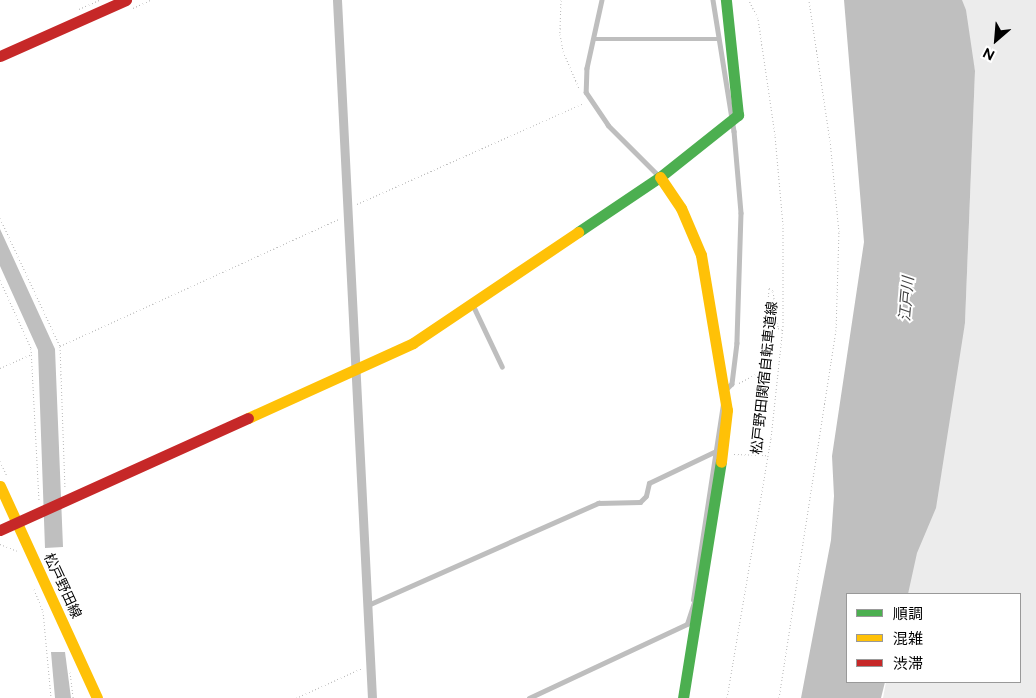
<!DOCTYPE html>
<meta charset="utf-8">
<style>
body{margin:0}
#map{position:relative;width:1036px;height:698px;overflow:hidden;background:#fff;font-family:Figtree,"Noto Sans JP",sans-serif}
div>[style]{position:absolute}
.green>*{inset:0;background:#ececec}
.water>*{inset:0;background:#bfbfbf}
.path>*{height:1px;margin-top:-0.5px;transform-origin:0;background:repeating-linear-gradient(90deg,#b9b9b9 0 1px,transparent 0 3.5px)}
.lane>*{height:4.5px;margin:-2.25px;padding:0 2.25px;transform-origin:2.25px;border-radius:2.25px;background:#bebebe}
.street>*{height:9px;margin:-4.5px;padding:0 4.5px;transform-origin:4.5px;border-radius:4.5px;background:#bebebe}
.fast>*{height:11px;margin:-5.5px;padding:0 5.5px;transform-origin:5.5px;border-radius:5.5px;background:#4caf50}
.slow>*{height:11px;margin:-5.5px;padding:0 5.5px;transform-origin:5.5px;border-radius:5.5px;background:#ffc107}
.jam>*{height:11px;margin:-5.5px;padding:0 5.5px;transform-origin:5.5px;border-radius:5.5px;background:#c62828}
span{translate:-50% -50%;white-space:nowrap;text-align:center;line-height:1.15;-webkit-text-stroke:4px #fff;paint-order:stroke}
.street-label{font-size:14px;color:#000}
.water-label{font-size:15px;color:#444;font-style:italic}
.legend{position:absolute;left:846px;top:593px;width:175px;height:90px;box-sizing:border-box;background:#fff;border:1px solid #999;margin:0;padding:6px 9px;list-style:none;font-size:15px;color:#000}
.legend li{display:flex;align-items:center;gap:10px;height:25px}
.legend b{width:25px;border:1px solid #999}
.north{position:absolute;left:971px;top:15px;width:50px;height:50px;-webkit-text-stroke:4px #fff;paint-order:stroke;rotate:207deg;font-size:14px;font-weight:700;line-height:20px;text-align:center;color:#000}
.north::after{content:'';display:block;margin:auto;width:18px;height:22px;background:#000;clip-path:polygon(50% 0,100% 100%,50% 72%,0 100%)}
</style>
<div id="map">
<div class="green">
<div style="clip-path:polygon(959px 0,1036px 0,1036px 698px,883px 698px,886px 682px,1020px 682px,1020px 594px,907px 594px,965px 323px,975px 71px)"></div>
</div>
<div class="water">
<div style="clip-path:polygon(844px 0,962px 0,966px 10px,975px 71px,965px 323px,936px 508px,917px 553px,908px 594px,847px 594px,847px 682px,885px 682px,881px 698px,801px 698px,831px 540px,834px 496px,832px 456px,864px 242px)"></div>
<div style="clip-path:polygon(0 229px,55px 349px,63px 547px,45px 548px,38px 350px,0 266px)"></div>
<div style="clip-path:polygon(51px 652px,65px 652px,71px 698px,55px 698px)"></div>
</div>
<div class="path">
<div style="left:561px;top:0;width:34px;rotate:92deg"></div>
<div style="left:560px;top:34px;width:17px;rotate:80deg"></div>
<div style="left:563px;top:51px;width:40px;rotate:66.6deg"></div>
<div style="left:133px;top:8px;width:19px;rotate:-25deg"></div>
<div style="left:79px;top:9px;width:22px;rotate:-24deg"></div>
<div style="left:357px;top:204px;width:248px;rotate:-24deg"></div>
<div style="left:0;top:218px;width:141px;rotate:64.9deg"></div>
<div style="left:60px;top:346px;width:143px;rotate:88deg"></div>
<div style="left:0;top:280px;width:75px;rotate:65.5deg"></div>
<div style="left:31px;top:348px;width:153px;rotate:87deg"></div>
<div style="left:60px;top:346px;width:307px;rotate:-24.5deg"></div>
<div style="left:0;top:368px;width:34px;rotate:-24deg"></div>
<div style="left:739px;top:383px;width:27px;rotate:-28deg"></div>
<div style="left:763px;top:370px;width:82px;rotate:-85.8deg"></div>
<div style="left:769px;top:288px;width:5px;rotate:37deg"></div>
<div style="left:773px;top:291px;width:37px;rotate:82deg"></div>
<div style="left:778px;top:328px;width:4px;rotate:27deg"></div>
<div style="left:734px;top:454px;width:33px;rotate:2deg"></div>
<div style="left:0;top:461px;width:17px;rotate:65deg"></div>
<div style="left:0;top:544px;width:18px;rotate:22deg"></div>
<div style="left:34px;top:589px;width:24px;rotate:68deg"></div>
<div style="left:43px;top:611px;width:87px;rotate:84.7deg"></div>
<div style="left:70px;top:672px;width:26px;rotate:83deg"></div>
<div style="left:296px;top:698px;width:72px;rotate:-24.4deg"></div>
<div style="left:727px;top:698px;width:264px;rotate:-80.4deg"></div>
<div style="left:771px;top:438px;width:113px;rotate:-83.9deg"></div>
<div style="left:783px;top:326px;width:101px;rotate:-90deg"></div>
<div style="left:783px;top:225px;width:90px;rotate:-95.1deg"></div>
<div style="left:775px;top:135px;width:118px;rotate:-98.3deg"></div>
<div style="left:758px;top:18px;width:20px;rotate:-117deg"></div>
<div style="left:779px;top:698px;width:371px;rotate:-81.2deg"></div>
<div style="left:836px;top:331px;width:99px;rotate:-88.3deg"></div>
<div style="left:839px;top:232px;width:91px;rotate:-95.6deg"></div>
<div style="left:830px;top:141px;width:143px;rotate:-98.5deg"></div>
</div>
<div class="lane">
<div style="left:602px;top:0;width:70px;rotate:102.4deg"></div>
<div style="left:587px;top:68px;width:24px;rotate:92deg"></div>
<div style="left:586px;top:92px;width:40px;rotate:56deg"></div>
<div style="left:608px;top:125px;width:72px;rotate:45deg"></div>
<div style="left:713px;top:0;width:133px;rotate:80.9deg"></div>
<div style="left:734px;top:131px;width:82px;rotate:85.1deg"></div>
<div style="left:741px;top:213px;width:130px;rotate:91.8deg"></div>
<div style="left:737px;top:343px;width:41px;rotate:97deg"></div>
<div style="left:732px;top:384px;width:10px;rotate:135deg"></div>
<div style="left:594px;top:39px;width:124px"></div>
<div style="left:473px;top:305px;width:68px;rotate:64.6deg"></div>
<div style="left:693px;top:600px;width:199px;rotate:-81.3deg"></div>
<div style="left:368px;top:605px;width:252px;rotate:-23.9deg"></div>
<div style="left:598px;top:503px;width:42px;rotate:-1.4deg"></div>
<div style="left:640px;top:502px;width:8px;rotate:-45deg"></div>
<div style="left:646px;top:496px;width:13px;rotate:-77deg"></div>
<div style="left:649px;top:483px;width:72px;rotate:-25.5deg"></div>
<div style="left:529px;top:698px;width:174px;rotate:-25.1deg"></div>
<div style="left:687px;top:624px;width:32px;rotate:-72deg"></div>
</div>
<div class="street">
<div style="left:337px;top:0;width:699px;rotate:87.13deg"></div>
</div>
<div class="fast">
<div style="left:578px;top:232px;width:99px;rotate:-33.9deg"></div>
<div style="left:660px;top:177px;width:100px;rotate:-38.5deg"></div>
<div style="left:738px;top:115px;width:116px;rotate:-96deg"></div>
<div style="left:683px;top:698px;width:239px;rotate:-80.9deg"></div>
</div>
<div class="slow">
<div style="left:660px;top:177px;width:37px;rotate:56deg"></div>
<div style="left:681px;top:208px;width:51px;rotate:66.9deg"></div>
<div style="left:701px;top:255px;width:157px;rotate:80.5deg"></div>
<div style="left:727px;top:410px;width:52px;rotate:96.6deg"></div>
<div style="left:248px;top:418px;width:181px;rotate:-24.4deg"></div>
<div style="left:413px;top:343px;width:199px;rotate:-33.9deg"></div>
<div style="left:0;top:486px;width:233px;rotate:65.4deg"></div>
</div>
<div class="jam">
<div style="left:0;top:56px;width:138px;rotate:-24deg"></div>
<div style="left:0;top:530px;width:272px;rotate:-24.3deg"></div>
</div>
<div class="street-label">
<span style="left:765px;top:378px;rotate:-84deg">松戸野田関宿自転車道線</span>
<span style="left:62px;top:586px;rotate:65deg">松戸野田線</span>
</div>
<div class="water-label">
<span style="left:907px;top:299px;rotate:-85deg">江戸川</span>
</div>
<ul class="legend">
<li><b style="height:6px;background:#4caf50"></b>順調</li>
<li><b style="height:6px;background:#ffc107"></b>混雑</li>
<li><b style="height:6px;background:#c62828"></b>渋滞</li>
</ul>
<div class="north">N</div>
</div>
